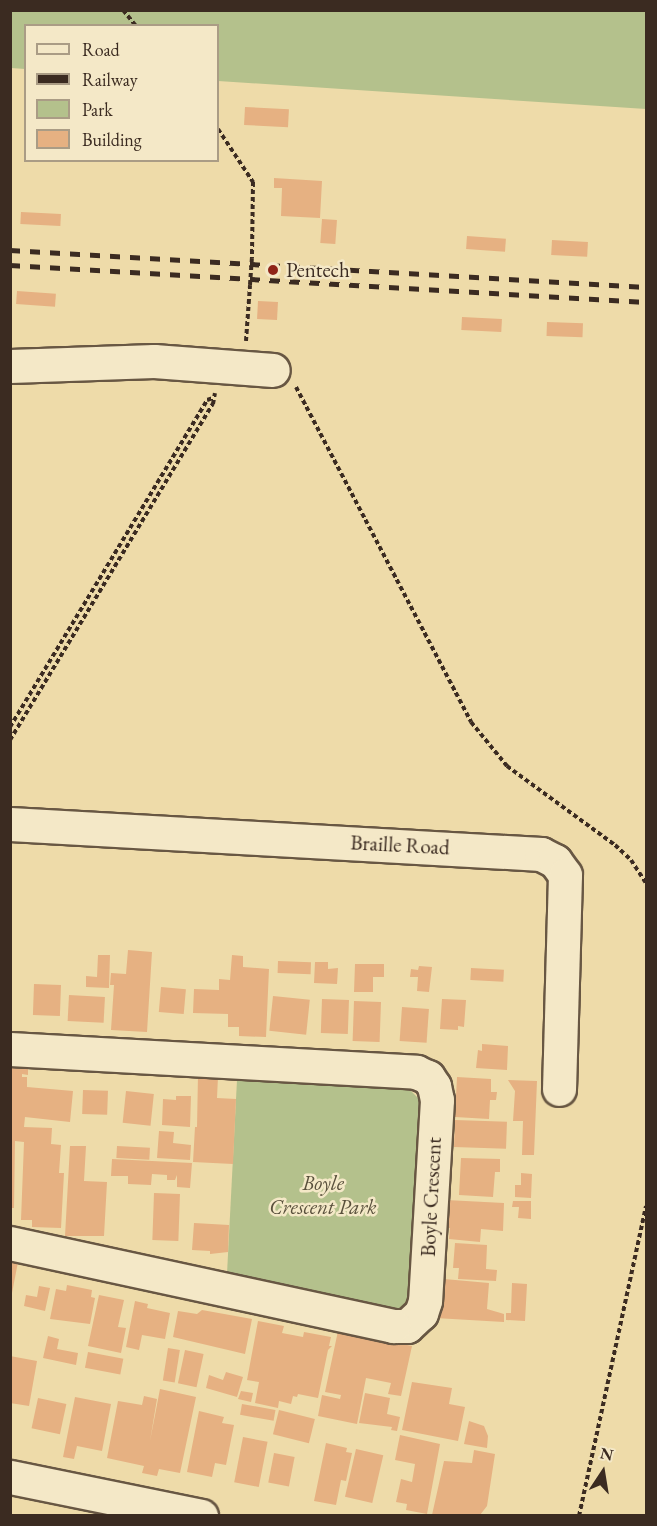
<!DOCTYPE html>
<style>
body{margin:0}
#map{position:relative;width:657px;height:1526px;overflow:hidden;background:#eedba9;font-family:"EB Garamond",serif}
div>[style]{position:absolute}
.green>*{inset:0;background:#b4c18c}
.building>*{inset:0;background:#e6b182;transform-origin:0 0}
.path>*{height:4px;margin-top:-2px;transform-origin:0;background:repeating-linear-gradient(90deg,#3b2b21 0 4.5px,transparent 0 7.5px)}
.roads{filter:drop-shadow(2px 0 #685743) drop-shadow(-2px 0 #685743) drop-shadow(0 2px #685743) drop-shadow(0 -2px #685743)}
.minor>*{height:33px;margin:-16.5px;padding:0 16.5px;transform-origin:16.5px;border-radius:16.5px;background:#f4e8c7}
.rail>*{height:4.5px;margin-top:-2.25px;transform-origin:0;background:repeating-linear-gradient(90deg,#3b2b21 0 10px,transparent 0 20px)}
.path-bridge>*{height:4px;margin-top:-2px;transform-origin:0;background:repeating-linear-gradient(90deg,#3b2b21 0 4.5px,transparent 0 7.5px)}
.dots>*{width:16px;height:16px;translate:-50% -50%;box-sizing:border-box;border:3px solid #f4e8c7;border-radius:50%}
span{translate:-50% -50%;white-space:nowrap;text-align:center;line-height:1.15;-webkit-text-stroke:5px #f4e8c7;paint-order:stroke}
.poi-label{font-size:21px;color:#3b2b21}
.left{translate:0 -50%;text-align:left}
.street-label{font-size:21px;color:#3b2b21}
.park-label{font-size:21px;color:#59503c;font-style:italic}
.frame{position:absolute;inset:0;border:12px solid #3b2b21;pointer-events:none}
.legend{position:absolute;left:24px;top:24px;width:195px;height:138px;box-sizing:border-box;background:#f4e8c7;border:2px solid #aa9c85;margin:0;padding:8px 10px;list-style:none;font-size:18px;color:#3b2b21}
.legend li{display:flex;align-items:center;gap:12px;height:30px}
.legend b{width:30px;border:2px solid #aa9c85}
.north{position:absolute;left:573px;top:1442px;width:60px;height:60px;-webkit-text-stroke:4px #f4e8c7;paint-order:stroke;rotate:12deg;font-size:16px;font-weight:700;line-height:24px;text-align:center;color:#3b2b21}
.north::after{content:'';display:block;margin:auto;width:21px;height:27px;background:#3b2b21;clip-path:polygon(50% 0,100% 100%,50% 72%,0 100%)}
</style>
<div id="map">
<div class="green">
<div style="clip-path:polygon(10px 11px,646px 11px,646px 109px,218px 81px,218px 26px,26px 26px,25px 69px,11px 68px)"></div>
<div style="clip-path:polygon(237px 1080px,409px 1089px,420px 1100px,409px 1297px,401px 1309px,227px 1274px)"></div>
</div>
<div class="building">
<div style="left:245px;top:107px;width:44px;height:18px;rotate:3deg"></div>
<div style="clip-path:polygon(274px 178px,322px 181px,320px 218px,281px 216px,282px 188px,274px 188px)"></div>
<div style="left:21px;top:212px;width:40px;height:12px;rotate:3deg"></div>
<div style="left:322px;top:219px;width:15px;height:24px;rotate:4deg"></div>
<div style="left:467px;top:236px;width:39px;height:13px;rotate:4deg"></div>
<div style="left:552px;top:240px;width:36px;height:15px;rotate:3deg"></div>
<div style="left:17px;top:291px;width:39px;height:13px;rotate:4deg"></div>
<div style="left:258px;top:301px;width:20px;height:18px;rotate:3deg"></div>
<div style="left:462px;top:317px;width:40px;height:13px;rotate:3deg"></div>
<div style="left:547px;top:322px;width:36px;height:14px;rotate:2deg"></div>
<div style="clip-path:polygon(128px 950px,152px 952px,147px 1032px,111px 1030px,114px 985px,110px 985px,111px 973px,126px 974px)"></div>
<div style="clip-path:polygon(98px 955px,110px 955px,109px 988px,86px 987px,86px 976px,97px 977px)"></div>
<div style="clip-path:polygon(232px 955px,243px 956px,243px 967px,269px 969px,266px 1037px,239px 1036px,239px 1027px,228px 1027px,228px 1014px,193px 1013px,194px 989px,219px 990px,219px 979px,230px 980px)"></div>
<div style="left:278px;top:961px;width:33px;height:12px;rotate:2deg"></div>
<div style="clip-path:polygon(315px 962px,328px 962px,328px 969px,338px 968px,337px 984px,314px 983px)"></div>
<div style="clip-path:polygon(355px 964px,384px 964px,384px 977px,373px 977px,373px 992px,354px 992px)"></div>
<div style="clip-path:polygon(419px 966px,432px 967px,429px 992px,417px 991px,418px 977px,410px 977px,411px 969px,418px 970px)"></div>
<div style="left:471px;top:968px;width:33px;height:12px;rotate:3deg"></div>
<div style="left:34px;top:984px;width:27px;height:31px;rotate:2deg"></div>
<div style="left:161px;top:987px;width:25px;height:25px;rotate:5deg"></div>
<div style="left:69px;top:995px;width:36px;height:26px;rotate:3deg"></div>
<div style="left:273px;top:996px;width:37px;height:35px;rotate:6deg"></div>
<div style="left:322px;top:999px;width:27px;height:34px;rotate:2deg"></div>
<div style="clip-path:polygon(442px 999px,466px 1000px,464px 1027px,458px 1026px,458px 1030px,440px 1029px)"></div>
<div style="left:354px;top:1001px;width:27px;height:40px;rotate:2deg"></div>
<div style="left:402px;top:1007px;width:27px;height:34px;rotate:4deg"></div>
<div style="clip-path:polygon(482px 1044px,508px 1046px,507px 1070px,476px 1068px,478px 1050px,482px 1051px)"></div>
<div style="clip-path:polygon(10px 1064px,28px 1065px,28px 1075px,22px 1074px,22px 1077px,27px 1077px,27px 1087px,73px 1091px,70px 1122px,25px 1117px,24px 1127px,52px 1128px,51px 1144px,61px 1145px,59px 1173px,64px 1173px,61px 1228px,32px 1227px,32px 1220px,21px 1220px,24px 1142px,15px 1141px,14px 1208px,10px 1208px)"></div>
<div style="clip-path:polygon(198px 1075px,218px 1077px,217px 1098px,236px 1099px,233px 1164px,193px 1162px,195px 1127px,197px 1127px)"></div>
<div style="clip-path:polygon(457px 1077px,491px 1079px,491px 1092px,497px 1092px,496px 1100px,490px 1100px,489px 1119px,455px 1117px)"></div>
<div style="clip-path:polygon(508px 1080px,537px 1081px,534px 1155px,522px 1155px,523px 1121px,513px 1121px,515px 1091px)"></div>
<div style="left:83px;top:1090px;width:25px;height:24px;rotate:2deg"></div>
<div style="left:126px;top:1091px;width:28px;height:32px;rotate:6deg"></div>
<div style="clip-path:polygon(176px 1096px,191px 1096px,190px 1127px,162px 1125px,163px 1099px,176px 1100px)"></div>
<div style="left:455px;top:1120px;width:52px;height:27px;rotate:2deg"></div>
<div style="clip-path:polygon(159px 1131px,174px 1132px,173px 1143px,191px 1145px,190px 1160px,157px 1158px)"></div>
<div style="clip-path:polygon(70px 1146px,86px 1146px,84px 1181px,107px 1182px,104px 1236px,65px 1236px)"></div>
<div style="left:117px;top:1146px;width:33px;height:12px;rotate:3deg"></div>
<div style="clip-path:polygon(461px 1158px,500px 1159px,500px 1172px,495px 1172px,493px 1197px,459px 1195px)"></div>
<div style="clip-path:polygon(112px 1159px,192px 1163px,190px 1188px,177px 1187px,177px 1175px,175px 1180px,167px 1180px,167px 1175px,152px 1174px,151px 1185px,128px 1184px,128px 1176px,111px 1176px)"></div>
<div style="clip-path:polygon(521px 1173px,532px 1174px,531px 1198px,515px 1197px,515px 1185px,521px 1185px)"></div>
<div style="left:154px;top:1193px;width:26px;height:47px;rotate:2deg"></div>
<div style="clip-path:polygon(446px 1200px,504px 1203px,503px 1231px,481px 1229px,480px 1242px,449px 1239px,450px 1228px,445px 1228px)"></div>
<div style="clip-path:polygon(513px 1201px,531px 1201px,531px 1219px,518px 1218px,519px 1207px,512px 1207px)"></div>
<div style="clip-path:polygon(194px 1223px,229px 1225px,228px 1252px,210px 1254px,210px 1251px,192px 1250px)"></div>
<div style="clip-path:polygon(455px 1243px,487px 1245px,486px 1269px,497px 1270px,496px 1281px,458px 1279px,459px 1268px,453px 1268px)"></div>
<div style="clip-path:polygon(10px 1261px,18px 1262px,12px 1293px,10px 1293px)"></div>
<div style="clip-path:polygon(444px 1279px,489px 1283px,487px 1309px,504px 1314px,504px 1322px,435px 1318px,436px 1306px,443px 1306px)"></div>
<div style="clip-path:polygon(512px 1283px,527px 1284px,525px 1321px,506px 1320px,506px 1313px,511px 1313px)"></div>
<div style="clip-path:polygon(67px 1285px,92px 1290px,91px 1297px,95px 1298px,90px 1324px,50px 1319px,56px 1289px,66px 1291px)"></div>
<div style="clip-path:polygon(39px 1286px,50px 1288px,45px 1311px,24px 1306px,26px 1295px,37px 1297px)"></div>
<div style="clip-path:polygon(99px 1295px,124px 1300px,118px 1327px,126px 1328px,121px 1353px,88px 1346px)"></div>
<div style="clip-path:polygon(135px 1301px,148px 1304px,147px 1308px,170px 1313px,165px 1339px,142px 1335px,139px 1350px,126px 1347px)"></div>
<div style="clip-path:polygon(202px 1310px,252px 1319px,245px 1354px,173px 1337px,178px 1311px,197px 1314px)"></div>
<div style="clip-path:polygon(258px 1321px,284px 1326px,282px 1333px,303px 1337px,304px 1332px,331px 1337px,329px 1346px,332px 1346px,328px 1350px,318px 1398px,298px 1394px,297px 1397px,293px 1396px,291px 1404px,279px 1401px,278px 1408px,255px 1403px,259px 1382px,247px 1380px)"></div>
<div style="clip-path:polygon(338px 1331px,412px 1346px,401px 1396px,388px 1394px,391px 1383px,366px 1378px,357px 1424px,318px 1416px,322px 1395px,340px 1399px,341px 1395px,325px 1392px)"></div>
<div style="clip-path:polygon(48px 1336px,59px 1339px,57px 1349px,78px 1353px,76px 1365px,43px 1358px)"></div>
<div style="left:168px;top:1348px;width:12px;height:33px;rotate:9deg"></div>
<div style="left:185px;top:1350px;width:19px;height:34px;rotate:12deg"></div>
<div style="left:88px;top:1352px;width:36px;height:16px;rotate:11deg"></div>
<div style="clip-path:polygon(10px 1356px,37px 1361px,29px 1406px,10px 1403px)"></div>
<div style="clip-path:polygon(226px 1372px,243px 1377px,237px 1397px,206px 1388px,209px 1375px,223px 1380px)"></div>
<div style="clip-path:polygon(412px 1382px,452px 1388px,449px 1404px,465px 1407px,458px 1441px,402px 1430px)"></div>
<div style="clip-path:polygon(160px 1389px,196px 1397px,180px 1473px,159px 1469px,157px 1476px,142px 1473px,144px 1466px,107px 1458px,118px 1401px,142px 1405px,144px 1396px,157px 1399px,150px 1441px)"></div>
<div style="clip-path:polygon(241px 1391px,253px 1393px,251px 1402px,238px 1399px)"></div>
<div style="clip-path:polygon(365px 1393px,390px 1398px,387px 1414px,400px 1417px,397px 1431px,391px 1430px,392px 1427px,359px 1423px)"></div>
<div style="clip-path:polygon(75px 1397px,111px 1404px,102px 1451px,77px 1446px,74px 1459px,63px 1457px)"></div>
<div style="left:38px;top:1398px;width:29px;height:31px;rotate:12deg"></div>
<div style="left:242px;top:1404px;width:34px;height:11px;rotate:10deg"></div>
<div style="left:279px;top:1410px;width:37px;height:25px;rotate:14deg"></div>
<div style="clip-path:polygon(199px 1411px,224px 1417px,222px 1423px,234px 1425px,226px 1465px,215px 1463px,212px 1477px,187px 1472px)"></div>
<div style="clip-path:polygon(469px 1421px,484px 1426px,488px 1436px,487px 1448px,464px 1444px)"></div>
<div style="clip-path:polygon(400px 1435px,440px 1444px,427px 1514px,406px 1510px,407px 1504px,396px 1502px,401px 1479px,412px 1482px,415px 1464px,395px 1460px)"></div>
<div style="left:243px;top:1437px;width:25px;height:46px;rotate:11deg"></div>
<div style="clip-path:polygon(326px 1443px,347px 1448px,346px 1452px,352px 1453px,346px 1481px,341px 1480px,336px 1505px,314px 1501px)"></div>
<div style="left:356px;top:1449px;width:28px;height:49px;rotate:13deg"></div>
<div style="clip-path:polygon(474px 1450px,495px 1454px,487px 1506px,480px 1515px,432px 1515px,444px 1461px,472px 1463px)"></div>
<div style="left:274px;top:1453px;width:21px;height:30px;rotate:11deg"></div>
</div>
<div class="path">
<div style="left:123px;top:10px;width:21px;rotate:51deg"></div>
<div style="left:218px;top:129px;width:64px;rotate:56.6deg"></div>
<div style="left:253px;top:182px;width:76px;rotate:90.8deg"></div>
<div style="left:246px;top:341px;width:56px;rotate:-85.9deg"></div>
<div style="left:296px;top:387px;width:378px;rotate:62.4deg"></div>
<div style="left:471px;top:722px;width:57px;rotate:50.7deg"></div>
<div style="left:507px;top:766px;width:134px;rotate:36.2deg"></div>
<div style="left:615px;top:845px;width:22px;rotate:43deg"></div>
<div style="left:631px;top:860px;width:27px;rotate:57deg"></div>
<div style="left:10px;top:727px;width:382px;rotate:-58.9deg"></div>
<div style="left:207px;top:400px;width:6px;rotate:-18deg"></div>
<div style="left:10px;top:740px;width:393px;rotate:-58.9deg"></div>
<div style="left:213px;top:404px;width:11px;rotate:-80deg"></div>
<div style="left:579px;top:1516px;width:317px;rotate:-77.8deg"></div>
</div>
<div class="roads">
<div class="minor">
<div style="left:10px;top:366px;width:144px;rotate:-2deg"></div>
<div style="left:154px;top:361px;width:119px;rotate:4.3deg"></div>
<div style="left:10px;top:824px;width:532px;rotate:3.23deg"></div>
<div style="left:541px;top:854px;width:16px;rotate:27deg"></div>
<div style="left:555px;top:861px;width:17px;rotate:54deg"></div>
<div style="left:565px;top:875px;width:214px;rotate:91.6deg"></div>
<div style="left:10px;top:1049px;width:407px;rotate:3.2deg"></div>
<div style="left:416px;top:1072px;width:13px;rotate:23deg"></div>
<div style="left:428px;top:1077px;width:11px;rotate:56deg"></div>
<div style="left:434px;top:1086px;width:14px;rotate:78deg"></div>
<div style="left:437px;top:1100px;width:201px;rotate:93.4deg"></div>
<div style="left:425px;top:1301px;width:13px;rotate:108deg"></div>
<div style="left:421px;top:1313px;width:19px;rotate:137deg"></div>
<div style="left:407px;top:1326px;width:14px;rotate:180deg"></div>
<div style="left:393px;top:1326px;width:392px;rotate:-167.8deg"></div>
<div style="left:10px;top:1477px;width:195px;rotate:11.5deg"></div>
</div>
</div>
<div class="rail">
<div style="left:10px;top:250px;width:637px;rotate:3.33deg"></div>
<div style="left:10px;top:265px;width:637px;rotate:3.33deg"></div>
</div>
<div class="path-bridge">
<div style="left:250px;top:285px;width:27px;rotate:-86deg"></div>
</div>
<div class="dots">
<div style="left:273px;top:270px;background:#8f2418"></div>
</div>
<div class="poi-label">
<span class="left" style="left:286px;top:270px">Pentech</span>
</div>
<div class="street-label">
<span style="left:400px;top:845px;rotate:3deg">Braille Road</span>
<span style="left:431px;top:1197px;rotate:-87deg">Boyle Crescent</span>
</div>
<div class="park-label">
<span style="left:323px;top:1195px">Boyle<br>Crescent Park</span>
</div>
<div class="frame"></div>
<ul class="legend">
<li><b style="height:8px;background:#f4e8c7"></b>Road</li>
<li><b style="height:8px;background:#3b2b21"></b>Railway</li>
<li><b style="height:16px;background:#b4c18c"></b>Park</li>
<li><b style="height:16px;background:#e6b182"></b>Building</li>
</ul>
<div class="north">N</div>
</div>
